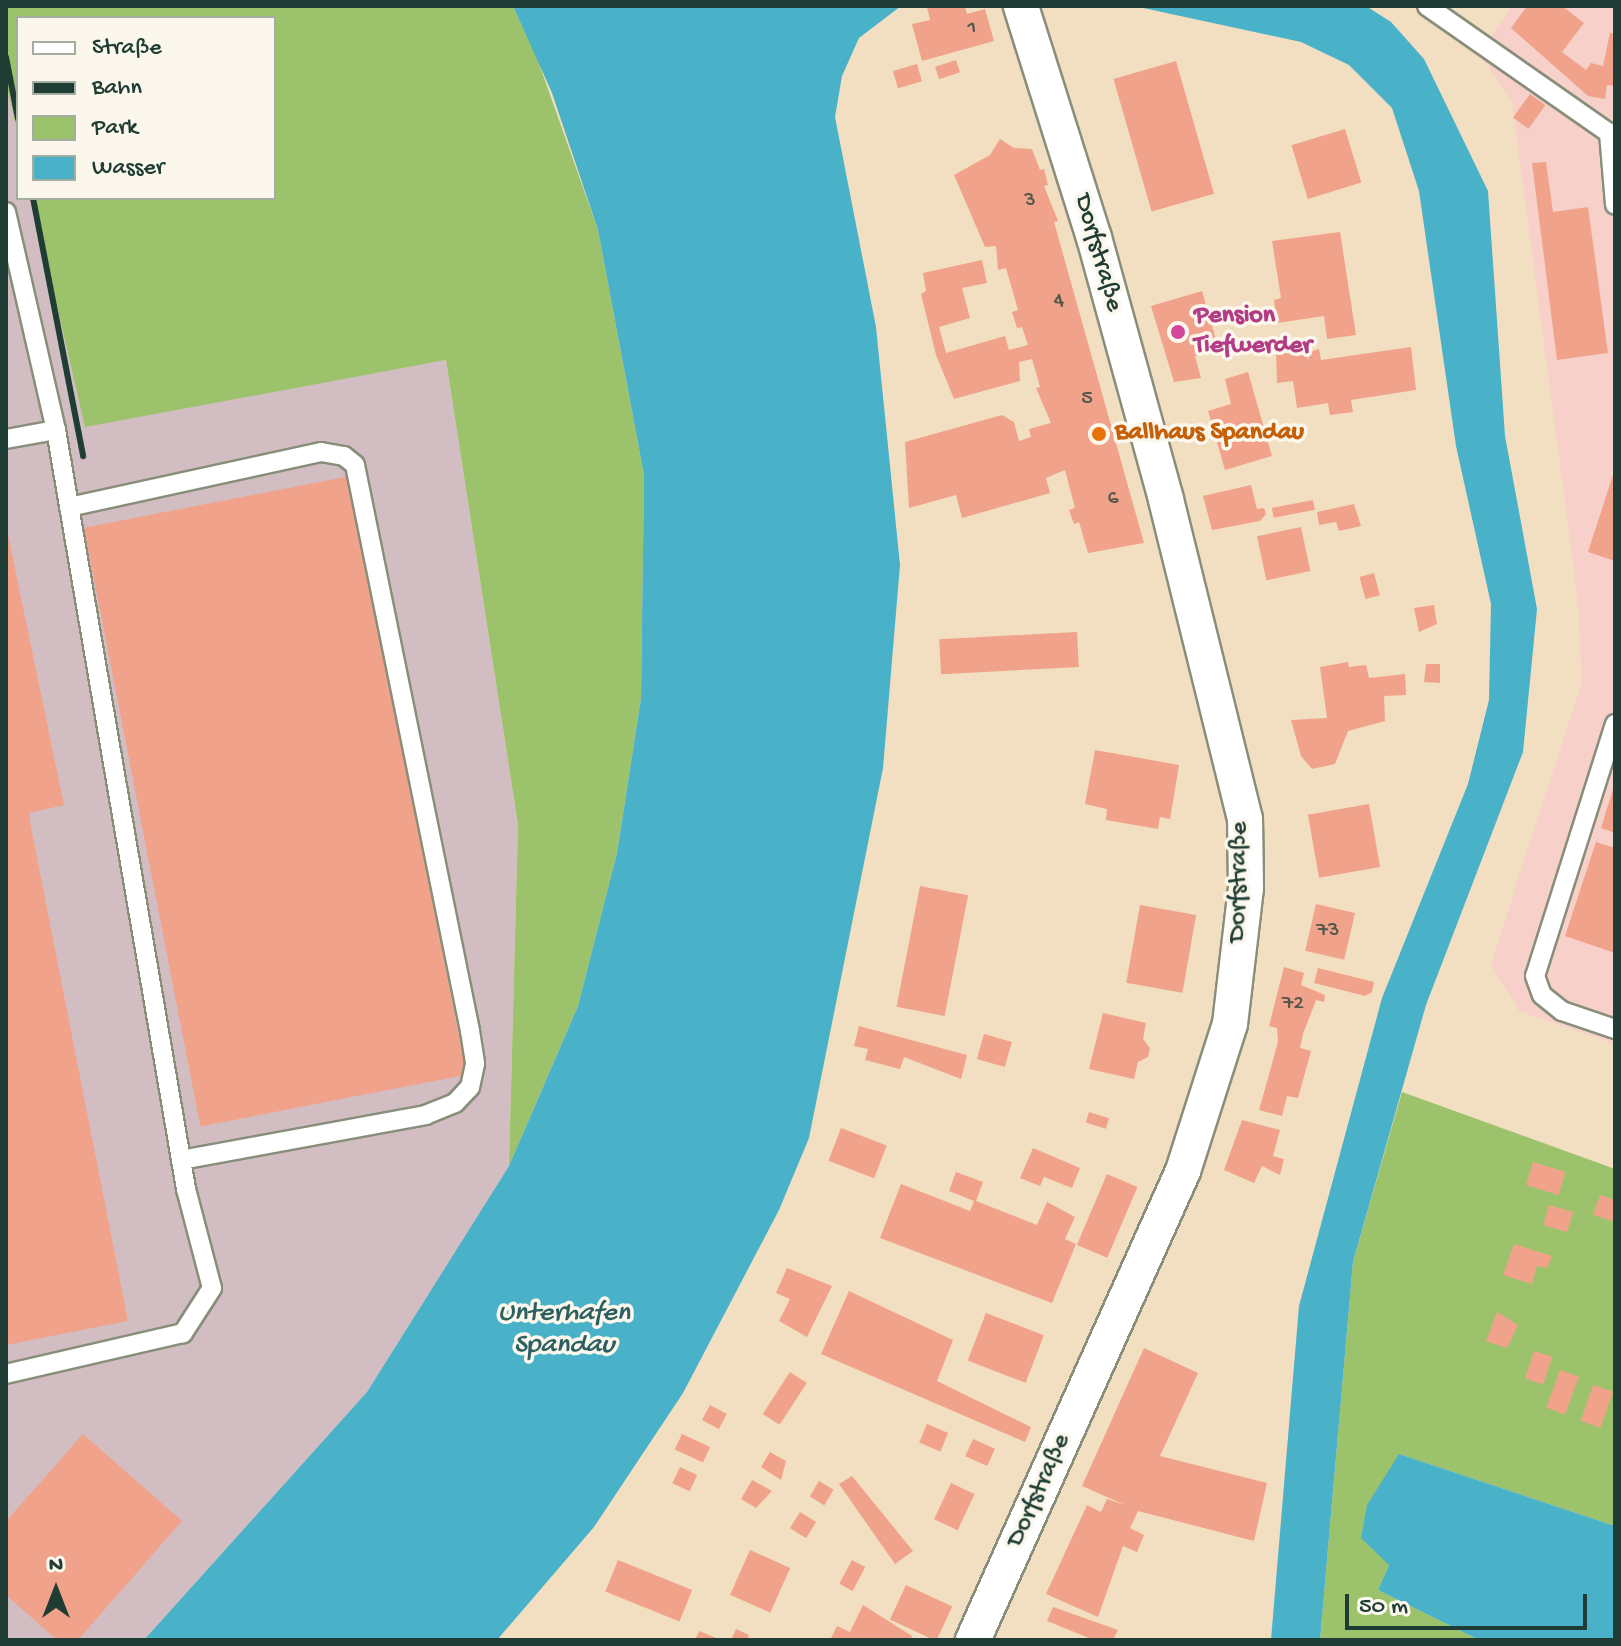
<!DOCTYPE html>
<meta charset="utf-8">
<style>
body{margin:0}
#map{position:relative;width:1621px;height:1646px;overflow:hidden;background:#f2dec0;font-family:"Gochi Hand",sans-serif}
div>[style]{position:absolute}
.built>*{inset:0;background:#f7d0ca}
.industrial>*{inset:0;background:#d2bec2}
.green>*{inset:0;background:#9dc26c}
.water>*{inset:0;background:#49b1c8}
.building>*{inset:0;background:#f0a38a;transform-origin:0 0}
.roads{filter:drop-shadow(2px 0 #888e7a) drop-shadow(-2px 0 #888e7a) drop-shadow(0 2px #888e7a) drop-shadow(0 -2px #888e7a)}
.lane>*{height:18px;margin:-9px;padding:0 9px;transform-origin:9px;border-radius:9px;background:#fff}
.street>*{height:34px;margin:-17px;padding:0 17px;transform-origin:17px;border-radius:17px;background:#fff}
.rail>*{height:6px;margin:-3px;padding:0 3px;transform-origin:3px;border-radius:3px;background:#1f3d34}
.dots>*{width:22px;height:22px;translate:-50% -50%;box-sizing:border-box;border:4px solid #fbf7ec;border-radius:50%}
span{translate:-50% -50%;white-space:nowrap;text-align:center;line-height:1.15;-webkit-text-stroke:7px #fbf7ec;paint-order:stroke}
.number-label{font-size:22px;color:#53564a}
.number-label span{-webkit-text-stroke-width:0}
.street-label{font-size:26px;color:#1f3d34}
.hotel-label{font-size:26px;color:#b23c85;font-weight:700}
.left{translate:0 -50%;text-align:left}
.food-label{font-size:26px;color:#c56008;font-weight:700}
.water-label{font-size:28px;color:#2c6060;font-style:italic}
.frame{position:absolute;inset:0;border:8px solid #1f3d34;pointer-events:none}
.legend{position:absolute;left:16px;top:16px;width:260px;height:184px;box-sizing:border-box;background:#fbf7ec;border:2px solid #a3ada2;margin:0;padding:10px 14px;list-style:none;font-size:24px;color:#1f3d34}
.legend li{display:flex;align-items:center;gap:16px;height:40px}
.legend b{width:40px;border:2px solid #a3ada2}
.north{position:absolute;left:16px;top:1550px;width:80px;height:80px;-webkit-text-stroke:6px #fbf7ec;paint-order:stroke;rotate:0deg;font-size:22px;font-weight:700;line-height:32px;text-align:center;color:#1f3d34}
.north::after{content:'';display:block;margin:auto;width:28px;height:36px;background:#1f3d34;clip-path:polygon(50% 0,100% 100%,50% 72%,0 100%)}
.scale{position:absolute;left:1345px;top:1594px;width:242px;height:36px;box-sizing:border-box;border:4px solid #1f3d34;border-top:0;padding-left:10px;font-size:24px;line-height:28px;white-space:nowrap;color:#1f3d34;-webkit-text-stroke:6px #fbf7ec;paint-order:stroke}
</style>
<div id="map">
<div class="built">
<div style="clip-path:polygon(1512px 6px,1615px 6px,1615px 1044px,1519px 1011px,1491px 964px,1582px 682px,1578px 600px,1512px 101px,1479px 54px)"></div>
</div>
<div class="industrial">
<div style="clip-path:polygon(6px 83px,18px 135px,18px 198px,32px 198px,85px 426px,446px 360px,518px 825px,509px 1166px,367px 1392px,144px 1640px,6px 1640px)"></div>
</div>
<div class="green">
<div style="clip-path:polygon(6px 6px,513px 6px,537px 58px,598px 230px,644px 475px,641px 698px,617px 853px,578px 1006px,509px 1166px,518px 825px,446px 360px,85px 427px,32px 198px,274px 198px,274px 18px,18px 18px,18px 135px,6px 83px)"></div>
<div style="clip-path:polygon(1402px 1092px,1615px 1169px,1615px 1526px,1399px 1454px,1389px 1565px,1378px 1590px,1479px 1640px,1320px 1640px,1353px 1262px)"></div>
</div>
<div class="water">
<div style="clip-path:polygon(513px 6px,901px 6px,859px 38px,842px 76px,835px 117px,876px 327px,900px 565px,883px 768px,809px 1138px,779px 1210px,683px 1393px,594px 1527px,497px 1640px,144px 1640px,367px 1392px,509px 1166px,578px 1006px,617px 853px,641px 698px,644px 475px,598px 230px,552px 93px)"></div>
<div style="clip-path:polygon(1134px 6px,1366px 6px,1391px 22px,1424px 59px,1488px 191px,1505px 436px,1537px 609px,1523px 752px,1426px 1005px,1353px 1262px,1320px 1640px,1271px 1640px,1299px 1306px,1382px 998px,1468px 784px,1489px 700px,1491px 604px,1456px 446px,1419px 191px,1392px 108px,1349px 65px,1301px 42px)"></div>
<div style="clip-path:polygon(1399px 1454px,1615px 1526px,1615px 1640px,1479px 1640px,1378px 1590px,1389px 1565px,1361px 1538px,1367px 1505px)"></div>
</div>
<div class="building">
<div style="clip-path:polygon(965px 6px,967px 14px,985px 9px,994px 41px,922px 61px,912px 24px,930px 20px,927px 7px)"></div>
<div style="clip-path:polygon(1527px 6px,1562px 6px,1584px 23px,1562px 52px,1586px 70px,1591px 63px,1603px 66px,1610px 33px,1615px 34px,1615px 86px,1607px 85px,1605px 99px,1588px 96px,1511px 28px)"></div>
<div style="left:956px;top:60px;width:13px;height:22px;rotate:72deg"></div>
<div style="left:1176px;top:61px;width:138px;height:65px;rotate:74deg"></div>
<div style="left:917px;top:64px;width:18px;height:25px;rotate:74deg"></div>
<div style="left:1530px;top:94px;width:19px;height:29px;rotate:36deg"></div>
<div style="left:1345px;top:129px;width:56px;height:56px;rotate:73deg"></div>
<div style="clip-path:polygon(1000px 139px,1014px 148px,1032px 149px,1040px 170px,1044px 169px,1048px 185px,1044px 186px,1058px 221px,1054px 222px,1144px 543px,1088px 553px,1079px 522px,1074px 524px,1069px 510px,1075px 508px,1065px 470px,1046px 478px,1050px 493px,962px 518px,956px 495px,909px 508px,905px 442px,1002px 415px,1014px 422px,1019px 441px,1031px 437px,1029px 429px,1051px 423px,1036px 388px,1040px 387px,1032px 359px,1019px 362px,1020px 381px,954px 399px,936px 355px,921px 294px,926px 291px,923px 273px,982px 260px,987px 283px,962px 288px,970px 318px,939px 327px,946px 353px,1005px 336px,1009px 350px,1028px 345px,1022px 327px,1017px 328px,1012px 312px,1018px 310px,1006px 268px,998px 270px,996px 246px,985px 247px,954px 175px,990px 155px)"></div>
<div style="clip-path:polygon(1546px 162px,1553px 212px,1588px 207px,1608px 353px,1557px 360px,1532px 163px)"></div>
<div style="clip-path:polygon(1340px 232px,1356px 335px,1327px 339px,1324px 316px,1277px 323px,1274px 300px,1281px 298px,1272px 241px)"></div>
<div style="clip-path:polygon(1202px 291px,1219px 350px,1195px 356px,1201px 378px,1174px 382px,1151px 306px)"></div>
<div style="clip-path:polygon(1306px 346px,1308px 362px,1309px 352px,1319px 349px,1321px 360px,1411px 347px,1416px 390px,1351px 400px,1353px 412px,1330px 415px,1328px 403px,1297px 408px,1293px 381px,1277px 383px,1276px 350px)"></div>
<div style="clip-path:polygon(1248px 372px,1272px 456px,1225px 470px,1208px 411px,1231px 404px,1225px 379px)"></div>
<div style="clip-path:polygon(1614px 472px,1615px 472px,1615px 561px,1588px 552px)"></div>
<div style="left:350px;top:476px;width:610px;height:271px;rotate:79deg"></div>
<div style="clip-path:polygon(1251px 485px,1257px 509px,1264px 508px,1266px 514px,1260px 521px,1212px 530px,1203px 496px)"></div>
<div style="left:1313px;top:500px;width:10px;height:42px;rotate:79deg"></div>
<div style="clip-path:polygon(1354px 504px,1361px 526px,1339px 531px,1336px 522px,1319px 525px,1317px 512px)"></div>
<div style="clip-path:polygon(6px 525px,64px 805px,29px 813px,31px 827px,128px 1321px,6px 1345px)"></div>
<div style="left:1301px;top:527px;width:45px;height:45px;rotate:78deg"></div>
<div style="left:1374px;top:573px;width:23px;height:15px;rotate:75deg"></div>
<div style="clip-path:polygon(1434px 605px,1437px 624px,1419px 632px,1414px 608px)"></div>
<div style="left:1077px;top:632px;width:35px;height:138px;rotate:87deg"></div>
<div style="clip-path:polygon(1348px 662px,1349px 667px,1366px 665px,1369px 678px,1405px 674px,1406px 695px,1384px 696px,1385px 721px,1348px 731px,1335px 764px,1312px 769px,1301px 756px,1291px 720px,1327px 718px,1320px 667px)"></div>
<div style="clip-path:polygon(1426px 664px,1440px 664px,1440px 683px,1424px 682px)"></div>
<div style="clip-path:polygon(1095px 750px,1179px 765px,1170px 819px,1160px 817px,1158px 829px,1106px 820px,1107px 809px,1085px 804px)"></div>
<div style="clip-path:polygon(1614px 786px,1615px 786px,1615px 833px,1601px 828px)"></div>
<div style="left:1369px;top:804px;width:64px;height:62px;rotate:80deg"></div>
<div style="clip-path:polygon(1596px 842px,1615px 848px,1615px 953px,1565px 936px)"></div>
<div style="left:920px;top:886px;width:49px;height:123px;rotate:11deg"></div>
<div style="left:1316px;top:904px;width:40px;height:48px;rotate:13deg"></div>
<div style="left:1140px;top:905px;width:57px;height:79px;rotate:10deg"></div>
<div style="clip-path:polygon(1284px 967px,1304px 973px,1301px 985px,1325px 995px,1324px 1002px,1316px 1000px,1303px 1034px,1300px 1048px,1311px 1051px,1298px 1098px,1287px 1096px,1282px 1116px,1259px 1110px,1278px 1042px,1277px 1028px,1269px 1026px)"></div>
<div style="clip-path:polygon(1318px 968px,1374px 982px,1372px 992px,1365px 996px,1314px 983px)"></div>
<div style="clip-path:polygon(1103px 1013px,1146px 1023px,1143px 1039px,1150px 1048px,1148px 1057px,1138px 1062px,1134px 1079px,1089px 1069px)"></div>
<div style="clip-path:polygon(859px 1026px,967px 1055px,961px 1079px,904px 1057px,900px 1069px,865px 1060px,868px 1049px,854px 1046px)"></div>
<div style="left:984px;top:1034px;width:29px;height:26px;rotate:16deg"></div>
<div style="left:1089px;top:1112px;width:21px;height:11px;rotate:17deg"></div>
<div style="clip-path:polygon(1242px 1120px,1280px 1130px,1273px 1156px,1284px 1159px,1280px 1175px,1262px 1166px,1254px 1183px,1224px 1170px)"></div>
<div style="left:841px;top:1128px;width:49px;height:35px;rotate:21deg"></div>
<div style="clip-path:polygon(1033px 1148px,1080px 1168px,1072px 1188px,1044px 1177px,1040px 1186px,1020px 1178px)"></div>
<div style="left:1533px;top:1162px;width:34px;height:24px;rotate:17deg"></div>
<div style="clip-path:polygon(956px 1172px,983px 1182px,976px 1201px,1037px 1225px,1047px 1202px,1075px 1217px,1065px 1239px,1076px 1244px,1052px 1303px,880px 1238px,901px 1184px,970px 1211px,974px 1201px,949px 1191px)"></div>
<div style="left:1107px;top:1174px;width:33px;height:77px;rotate:23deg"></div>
<div style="clip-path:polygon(1600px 1195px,1615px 1200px,1615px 1222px,1593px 1215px)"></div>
<div style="left:1549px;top:1205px;width:25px;height:21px;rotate:16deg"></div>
<div style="clip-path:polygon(1514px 1244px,1552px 1256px,1547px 1268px,1537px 1266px,1532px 1284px,1503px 1275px)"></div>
<div style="clip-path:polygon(787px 1268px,832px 1286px,807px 1337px,779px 1321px,790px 1299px,776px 1293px)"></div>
<div style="clip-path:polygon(849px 1291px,953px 1340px,937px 1381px,1031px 1427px,1025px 1442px,821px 1354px)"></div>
<div style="clip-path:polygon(1497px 1312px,1518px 1325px,1507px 1348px,1486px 1341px)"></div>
<div style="left:986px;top:1313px;width:62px;height:51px;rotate:21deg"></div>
<div style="clip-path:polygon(1144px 1348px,1198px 1373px,1160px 1456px,1267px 1483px,1254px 1541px,1138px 1511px,1130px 1528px,1144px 1535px,1137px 1552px,1123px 1546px,1098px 1617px,1046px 1594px,1087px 1505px,1101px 1512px,1107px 1499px,1125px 1505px,1082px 1486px)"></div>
<div style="left:1534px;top:1351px;width:19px;height:29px;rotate:18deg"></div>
<div style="left:1560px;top:1370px;width:20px;height:40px;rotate:20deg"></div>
<div style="left:790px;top:1372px;width:20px;height:50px;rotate:33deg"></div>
<div style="left:1593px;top:1385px;width:21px;height:38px;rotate:19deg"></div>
<div style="left:710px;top:1405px;width:19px;height:17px;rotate:28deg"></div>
<div style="left:927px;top:1424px;width:23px;height:20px;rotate:23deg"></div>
<div style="clip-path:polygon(83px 1434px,182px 1521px,78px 1640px,57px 1640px,6px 1595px,6px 1521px)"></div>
<div style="left:682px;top:1434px;width:31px;height:17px;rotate:25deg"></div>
<div style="left:973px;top:1439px;width:24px;height:19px;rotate:24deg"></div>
<div style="clip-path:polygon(770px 1452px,786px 1461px,781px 1480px,761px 1467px)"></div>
<div style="left:680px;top:1467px;width:19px;height:18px;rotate:25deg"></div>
<div style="clip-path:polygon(852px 1476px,913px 1551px,895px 1564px,839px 1484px)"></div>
<div style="clip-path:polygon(752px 1480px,772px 1491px,756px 1508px,741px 1499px)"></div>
<div style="left:819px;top:1481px;width:17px;height:18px;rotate:31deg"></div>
<div style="left:951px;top:1483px;width:26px;height:40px;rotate:25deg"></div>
<div style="left:800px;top:1512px;width:19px;height:19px;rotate:32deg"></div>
<div style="left:750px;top:1550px;width:44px;height:49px;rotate:24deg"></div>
<div style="left:618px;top:1560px;width:80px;height:34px;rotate:22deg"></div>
<div style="left:852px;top:1560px;width:15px;height:27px;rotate:28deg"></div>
<div style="left:906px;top:1585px;width:51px;height:38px;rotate:25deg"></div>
<div style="clip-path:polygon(863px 1605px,912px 1636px,911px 1640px,830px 1640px,837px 1626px,850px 1632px)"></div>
<div style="clip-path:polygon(1053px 1607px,1118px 1630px,1113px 1640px,1094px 1640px,1047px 1621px)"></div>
<div style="clip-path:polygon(736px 1629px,749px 1635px,747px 1640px,731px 1640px)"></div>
<div style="clip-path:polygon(699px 1631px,721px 1640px,695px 1640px)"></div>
</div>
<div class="roads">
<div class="lane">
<div style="left:1427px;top:6px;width:222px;rotate:34.9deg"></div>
<div style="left:1609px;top:133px;width:6px"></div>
<div style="left:1609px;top:133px;width:72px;rotate:85.2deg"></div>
<div style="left:6px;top:212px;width:224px;rotate:77.1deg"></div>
<div style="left:56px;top:430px;width:770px;rotate:80.28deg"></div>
<div style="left:186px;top:1189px;width:102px;rotate:75.3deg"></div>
<div style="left:212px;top:1288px;width:54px;rotate:122.8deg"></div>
<div style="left:183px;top:1333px;width:182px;rotate:167deg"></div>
<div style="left:6px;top:439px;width:51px;rotate:-10.2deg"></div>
<div style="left:69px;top:507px;width:258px;rotate:-12.3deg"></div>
<div style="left:321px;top:452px;width:23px;rotate:10deg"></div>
<div style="left:344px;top:456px;width:14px;rotate:39deg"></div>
<div style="left:355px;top:465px;width:578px;rotate:78.51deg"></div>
<div style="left:470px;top:1031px;width:33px;rotate:81deg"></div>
<div style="left:475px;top:1064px;width:24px;rotate:102deg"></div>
<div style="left:470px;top:1087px;width:22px;rotate:133deg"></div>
<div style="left:455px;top:1103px;width:31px;rotate:158deg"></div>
<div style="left:426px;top:1115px;width:249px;rotate:169.6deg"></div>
<div style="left:1615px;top:724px;width:264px;rotate:107.6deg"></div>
<div style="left:1535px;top:976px;width:20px;rotate:70deg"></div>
<div style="left:1542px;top:995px;width:26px;rotate:39deg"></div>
<div style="left:1562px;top:1011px;width:56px;rotate:18.8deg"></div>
</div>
<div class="street">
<div style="left:973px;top:1640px;width:514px;rotate:-65.88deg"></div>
<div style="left:1183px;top:1171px;width:154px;rotate:-72.3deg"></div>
<div style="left:1230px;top:1024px;width:137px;rotate:-83.3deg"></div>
<div style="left:1246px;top:888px;width:69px;rotate:-90.8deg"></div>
<div style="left:1245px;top:819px;width:330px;rotate:-103.9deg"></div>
<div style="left:1166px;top:499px;width:271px;rotate:-105.4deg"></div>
<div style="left:1094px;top:238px;width:243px;rotate:-107.5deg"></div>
</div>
</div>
<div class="rail">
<div style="left:6px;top:57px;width:63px;rotate:79deg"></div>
<div style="left:33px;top:198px;width:263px;rotate:79deg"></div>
</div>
<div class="dots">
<div style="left:1178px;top:332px;background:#d1479c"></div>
<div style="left:1099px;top:434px;background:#e8710a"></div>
</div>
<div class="number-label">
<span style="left:972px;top:29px">1</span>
<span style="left:1030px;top:202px">3</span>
<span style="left:1059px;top:302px">4</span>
<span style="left:1087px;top:400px">5</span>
<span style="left:1113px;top:500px">6</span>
<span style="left:1328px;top:932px">73</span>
<span style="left:1293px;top:1005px">72</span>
</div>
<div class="street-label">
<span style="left:1097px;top:253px;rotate:74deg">Dorfstraße</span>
<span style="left:1240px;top:882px;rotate:-89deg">Dorfstraße</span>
<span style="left:1040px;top:1491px;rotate:-66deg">Dorfstraße</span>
</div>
<div class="hotel-label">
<span class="left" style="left:1194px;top:332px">Pension<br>Tiefwerder</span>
</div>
<div class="food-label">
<span class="left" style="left:1115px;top:434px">Ballhaus Spandau</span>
</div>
<div class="water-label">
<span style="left:564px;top:1330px">Unterhafen<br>Spandau</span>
</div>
<div class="frame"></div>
<ul class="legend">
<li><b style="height:10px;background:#fff"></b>Straße</li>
<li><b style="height:10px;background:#1f3d34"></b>Bahn</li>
<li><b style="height:22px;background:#9dc26c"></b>Park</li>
<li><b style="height:22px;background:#49b1c8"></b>Wasser</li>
</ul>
<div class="north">N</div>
<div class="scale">50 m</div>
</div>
